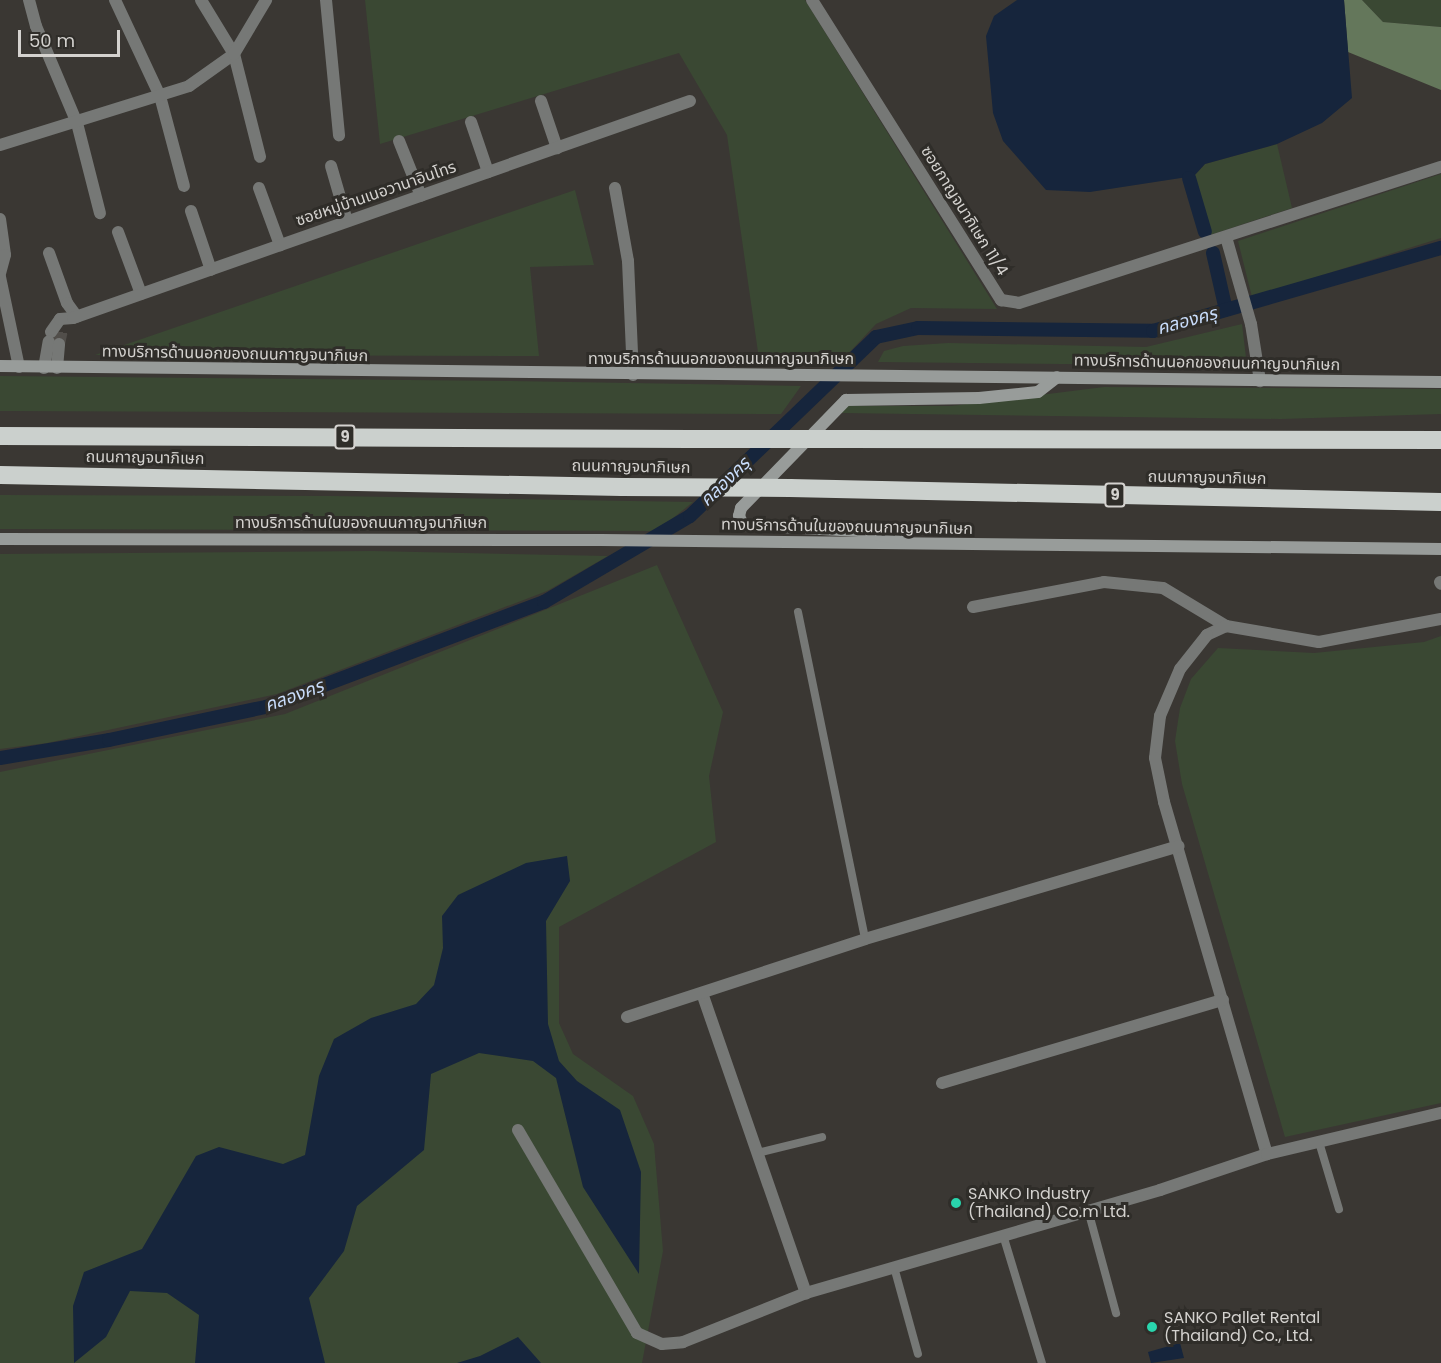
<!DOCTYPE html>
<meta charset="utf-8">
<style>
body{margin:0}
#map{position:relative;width:1441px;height:1363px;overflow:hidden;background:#3a3733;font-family:Poppins,"Noto Sans Thai",sans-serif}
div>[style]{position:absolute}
.green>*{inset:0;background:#3a4833}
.forest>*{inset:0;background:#64775b}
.water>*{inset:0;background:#16253c}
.canal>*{height:14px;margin:-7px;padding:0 7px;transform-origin:7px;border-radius:7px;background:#16253c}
.minor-tunnel>*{height:12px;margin-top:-6px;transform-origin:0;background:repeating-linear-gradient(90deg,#514e4a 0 12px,transparent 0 18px)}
.service>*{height:8px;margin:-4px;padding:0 4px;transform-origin:4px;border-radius:4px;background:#767876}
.minor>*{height:12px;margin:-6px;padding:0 6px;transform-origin:6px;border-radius:6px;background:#767876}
.secondary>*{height:12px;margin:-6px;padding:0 6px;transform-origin:6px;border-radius:6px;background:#989c9a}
.motorway>*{height:18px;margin:-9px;padding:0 9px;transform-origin:9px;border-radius:9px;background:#cbd0cd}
.motorway-bridge>*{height:18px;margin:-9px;padding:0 9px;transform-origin:9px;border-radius:9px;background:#cbd0cd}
.dots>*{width:16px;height:16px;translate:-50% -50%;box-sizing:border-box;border:3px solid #2f2d29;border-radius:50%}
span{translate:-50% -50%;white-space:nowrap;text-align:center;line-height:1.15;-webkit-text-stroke:6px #2f2d29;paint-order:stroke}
.shield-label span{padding:2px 4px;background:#2f2d29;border:2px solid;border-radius:4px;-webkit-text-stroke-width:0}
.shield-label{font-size:15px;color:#d4d2cf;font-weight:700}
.street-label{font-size:16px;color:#d4d2cf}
.poi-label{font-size:16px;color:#d4d2cf}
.left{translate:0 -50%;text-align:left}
.water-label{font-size:18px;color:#c9ddfb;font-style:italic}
.scale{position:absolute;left:18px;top:30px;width:102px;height:27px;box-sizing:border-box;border:3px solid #d4d2cf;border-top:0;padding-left:8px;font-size:18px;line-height:21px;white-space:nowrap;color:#d4d2cf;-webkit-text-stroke:4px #2f2d29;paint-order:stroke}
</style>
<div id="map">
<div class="green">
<div style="clip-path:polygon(365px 0,805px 0,997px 309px,911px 308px,876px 324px,846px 356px,758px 352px,727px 135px,679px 53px,380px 144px)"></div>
<div style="clip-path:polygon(1362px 0,1441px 0,1441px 27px,1383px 22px)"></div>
<div style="clip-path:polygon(1277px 144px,1292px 208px,1210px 235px,1194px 176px,1205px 164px)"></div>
<div style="clip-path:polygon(1441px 174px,1441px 238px,1252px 297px,1238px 241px)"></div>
<div style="clip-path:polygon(575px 190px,594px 265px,530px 267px,539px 356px,95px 355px)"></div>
<div style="clip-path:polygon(1242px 324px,1247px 366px,878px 362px,884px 351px,903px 346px,948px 343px,1146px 347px)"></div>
<div style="clip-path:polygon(0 376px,510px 381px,801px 386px,781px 414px,3px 411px,0 411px)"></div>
<div style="clip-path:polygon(1104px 387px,1441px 389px,1441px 414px,1281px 419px,842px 413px,845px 406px,951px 406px)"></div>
<div style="clip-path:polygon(0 495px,331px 496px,693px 502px,657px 531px,0 529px)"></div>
<div style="clip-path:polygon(372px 551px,608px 556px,547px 591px,277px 694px,47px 743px,0 749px,0 554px)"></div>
<div style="clip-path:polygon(657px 565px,723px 712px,709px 776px,716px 842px,559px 927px,559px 1023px,573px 1054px,633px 1096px,654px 1144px,663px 1251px,642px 1363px,0 1363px,0 772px,285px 714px)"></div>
<div style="clip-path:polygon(1441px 636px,1441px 1103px,1285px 1137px,1182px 784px,1175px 741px,1180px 708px,1191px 679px,1218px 648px,1314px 653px,1424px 642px)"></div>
</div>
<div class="forest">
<div style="clip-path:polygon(1344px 0,1362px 0,1383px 22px,1441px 27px,1441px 90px,1348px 52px)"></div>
</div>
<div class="water">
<div style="clip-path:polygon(1017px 0,1344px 0,1352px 98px,1322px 123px,1277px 144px,1205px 164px,1194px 176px,1090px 192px,1046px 190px,1003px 141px,993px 113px,986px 36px,994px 16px)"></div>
<div style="clip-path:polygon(567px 856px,570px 881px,546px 921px,548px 1024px,559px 1061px,577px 1081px,620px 1110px,641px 1172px,639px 1274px,583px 1187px,556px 1078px,533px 1061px,479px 1053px,431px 1074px,424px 1150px,357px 1206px,344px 1251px,309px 1298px,325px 1363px,195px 1363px,199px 1315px,167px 1293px,130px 1291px,106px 1337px,74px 1363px,73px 1306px,84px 1272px,142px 1249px,196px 1156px,219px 1147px,283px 1164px,305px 1155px,319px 1076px,334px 1039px,371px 1018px,416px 1004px,434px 985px,443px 948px,442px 916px,458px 895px,526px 863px)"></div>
<div style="clip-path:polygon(518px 1337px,541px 1363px,457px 1363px,480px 1356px)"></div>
<div style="clip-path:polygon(1180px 1343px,1184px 1358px,1151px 1363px,1148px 1352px)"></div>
</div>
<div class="canal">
<div style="left:1189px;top:178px;width:56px;rotate:73.5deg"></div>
<div style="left:1213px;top:253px;width:58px;rotate:77.2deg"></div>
<div style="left:0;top:758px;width:110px;rotate:-9.4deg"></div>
<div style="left:109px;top:740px;width:160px;rotate:-11.9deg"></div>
<div style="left:266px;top:707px;width:297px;rotate:-20.7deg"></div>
<div style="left:544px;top:602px;width:169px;rotate:-30.5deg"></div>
<div style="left:690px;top:516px;width:258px;rotate:-43.9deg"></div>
<div style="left:876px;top:337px;width:43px;rotate:-12.1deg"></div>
<div style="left:918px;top:328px;width:235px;rotate:0.7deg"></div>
<div style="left:1153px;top:331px;width:300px;rotate:-16.1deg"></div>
</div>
<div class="minor-tunnel">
<div style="left:59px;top:344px;width:14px;rotate:-78deg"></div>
</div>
<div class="service">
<div style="left:798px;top:612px;width:334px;rotate:78.4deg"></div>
<div style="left:1319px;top:1142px;width:70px;rotate:73.4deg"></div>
<div style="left:757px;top:1153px;width:67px;rotate:-13.8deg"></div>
<div style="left:1088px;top:1210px;width:107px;rotate:74.8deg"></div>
<div style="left:1003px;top:1235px;width:134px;rotate:73.1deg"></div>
<div style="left:894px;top:1267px;width:90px;rotate:74.6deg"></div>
</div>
<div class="minor">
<div style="left:29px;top:0;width:27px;rotate:75deg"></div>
<div style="left:36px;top:26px;width:105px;rotate:67.1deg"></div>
<div style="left:77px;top:123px;width:93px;rotate:75.7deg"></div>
<div style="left:115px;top:0;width:106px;rotate:64.9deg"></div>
<div style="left:160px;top:96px;width:93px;rotate:75.1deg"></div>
<div style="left:201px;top:0;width:63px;rotate:58.6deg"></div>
<div style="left:234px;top:54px;width:106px;rotate:75.8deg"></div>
<div style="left:326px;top:0;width:136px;rotate:84.5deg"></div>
<div style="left:812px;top:0;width:355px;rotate:57.8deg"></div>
<div style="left:1001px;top:300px;width:18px;rotate:9deg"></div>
<div style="left:1019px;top:303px;width:443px;rotate:-17.9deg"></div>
<div style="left:541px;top:101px;width:50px;rotate:71.2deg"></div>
<div style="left:471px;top:122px;width:53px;rotate:71.2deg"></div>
<div style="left:399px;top:141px;width:59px;rotate:68.2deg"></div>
<div style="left:0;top:145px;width:198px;rotate:-17.3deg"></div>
<div style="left:189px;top:86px;width:55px;rotate:-35.4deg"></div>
<div style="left:234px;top:54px;width:63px;rotate:-59.3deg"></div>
<div style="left:331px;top:166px;width:57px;rotate:73.8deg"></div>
<div style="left:259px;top:188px;width:61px;rotate:69.8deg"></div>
<div style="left:615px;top:188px;width:74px;rotate:79.9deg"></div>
<div style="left:628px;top:261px;width:114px;rotate:87.5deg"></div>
<div style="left:191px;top:211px;width:62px;rotate:71.3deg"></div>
<div style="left:0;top:219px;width:36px;rotate:82deg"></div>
<div style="left:5px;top:255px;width:20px;rotate:105deg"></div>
<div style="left:118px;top:232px;width:66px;rotate:69.6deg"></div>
<div style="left:1226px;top:237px;width:91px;rotate:74deg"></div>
<div style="left:1251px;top:324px;width:58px;rotate:81deg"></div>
<div style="left:49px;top:253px;width:53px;rotate:70.2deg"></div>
<div style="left:67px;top:303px;width:17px;rotate:54deg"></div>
<div style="left:0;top:277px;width:92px;rotate:78.1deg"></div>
<div style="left:51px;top:332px;width:16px;rotate:-55deg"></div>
<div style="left:60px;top:319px;width:13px;rotate:-4deg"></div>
<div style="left:73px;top:318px;width:654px;rotate:-19.38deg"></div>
<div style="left:44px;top:368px;width:27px;rotate:-80deg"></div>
<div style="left:57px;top:368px;width:24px;rotate:-85deg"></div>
<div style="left:1440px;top:582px;width:2px;rotate:63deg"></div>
<div style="left:973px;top:607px;width:133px;rotate:-10.8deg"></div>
<div style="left:1104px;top:582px;width:59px;rotate:5.8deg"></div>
<div style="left:1163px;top:588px;width:74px;rotate:31.1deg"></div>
<div style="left:1226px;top:626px;width:94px;rotate:9.8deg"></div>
<div style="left:1319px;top:642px;width:124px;rotate:-10.7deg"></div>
<div style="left:1226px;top:626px;width:21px;rotate:155deg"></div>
<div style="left:1207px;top:635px;width:43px;rotate:128.5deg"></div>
<div style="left:1180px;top:669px;width:51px;rotate:113.1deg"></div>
<div style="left:1160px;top:716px;width:42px;rotate:96.8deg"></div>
<div style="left:1155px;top:758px;width:45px;rotate:78.4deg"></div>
<div style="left:1164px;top:802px;width:367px;rotate:73.7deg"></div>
<div style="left:702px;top:993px;width:318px;rotate:70.9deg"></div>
<div style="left:627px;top:1017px;width:250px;rotate:-18.1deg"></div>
<div style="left:865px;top:939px;width:327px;rotate:-16.5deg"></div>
<div style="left:942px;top:1083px;width:293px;rotate:-16.5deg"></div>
<div style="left:518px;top:1130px;width:235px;rotate:59.6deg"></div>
<div style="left:637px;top:1333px;width:27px;rotate:24deg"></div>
<div style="left:662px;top:1344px;width:21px;rotate:-5deg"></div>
<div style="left:683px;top:1342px;width:132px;rotate:-21.7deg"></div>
<div style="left:806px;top:1293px;width:369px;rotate:-16.2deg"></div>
<div style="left:1160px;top:1190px;width:113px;rotate:-18.6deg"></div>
<div style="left:1267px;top:1154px;width:179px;rotate:-13.3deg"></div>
</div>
<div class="secondary">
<div style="left:0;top:366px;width:1441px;rotate:0.64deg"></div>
<div style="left:0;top:539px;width:601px;rotate:0.1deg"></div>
<div style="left:601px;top:540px;width:840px;rotate:0.61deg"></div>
<div style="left:900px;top:539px;width:41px;rotate:-168.7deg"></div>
<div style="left:860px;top:531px;width:117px;rotate:-177.1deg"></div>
<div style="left:743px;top:525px;width:10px;rotate:-114deg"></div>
<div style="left:739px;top:516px;width:8px;rotate:-76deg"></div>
<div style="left:741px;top:508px;width:151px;rotate:-45.8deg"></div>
<div style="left:846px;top:400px;width:133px;rotate:-0.9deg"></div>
<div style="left:979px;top:398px;width:59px;rotate:-5.8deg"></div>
<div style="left:1038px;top:392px;width:24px;rotate:-38deg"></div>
</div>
<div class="motorway">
<div style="left:0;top:436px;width:690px;rotate:0.25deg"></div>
<div style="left:845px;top:439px;width:596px;rotate:0.1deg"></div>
<div style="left:0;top:475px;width:622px;rotate:1.11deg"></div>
<div style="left:790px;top:488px;width:651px;rotate:1.23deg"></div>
</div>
<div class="motorway-bridge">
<div style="left:690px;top:439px;width:155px"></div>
<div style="left:622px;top:487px;width:168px;rotate:0.3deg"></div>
</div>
<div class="dots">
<div style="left:956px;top:1203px;background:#29d5ad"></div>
<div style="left:1152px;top:1327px;background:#29d5ad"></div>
</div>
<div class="shield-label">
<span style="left:345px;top:437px">9</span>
<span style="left:1115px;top:495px">9</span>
</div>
<div class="street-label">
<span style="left:376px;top:194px;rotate:-19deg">ซอยหมู่บ้านเนอวานาอินโทร</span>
<span style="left:964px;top:211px;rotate:58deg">ซอยกาญจนาภิเษก 11/4</span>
<span style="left:235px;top:354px;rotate:1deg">ทางบริการด้านนอกของถนนกาญจนาภิเษก</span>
<span style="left:721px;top:359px">ทางบริการด้านนอกของถนนกาญจนาภิเษก</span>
<span style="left:1207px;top:363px;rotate:1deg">ทางบริการด้านนอกของถนนกาญจนาภิเษก</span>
<span style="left:145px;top:458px;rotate:1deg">ถนนกาญจนาภิเษก</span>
<span style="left:631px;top:467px;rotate:1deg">ถนนกาญจนาภิเษก</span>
<span style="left:1207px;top:478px;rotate:1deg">ถนนกาญจนาภิเษก</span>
<span style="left:361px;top:523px">ทางบริการด้านในของถนนกาญจนาภิเษก</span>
<span style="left:847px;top:527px;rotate:1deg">ทางบริการด้านในของถนนกาญจนาภิเษก</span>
</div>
<div class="poi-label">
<span class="left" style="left:968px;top:1203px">SANKO Industry<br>(Thailand) Co.m Ltd.</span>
<span class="left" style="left:1164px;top:1327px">SANKO Pallet Rental<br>(Thailand) Co., Ltd.</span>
</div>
<div class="water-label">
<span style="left:1187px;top:321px;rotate:-15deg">คลองครุ</span>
<span style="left:725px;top:482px;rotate:-44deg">คลองครุ</span>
<span style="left:294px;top:696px;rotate:-20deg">คลองครุ</span>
</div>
<div class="scale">50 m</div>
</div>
